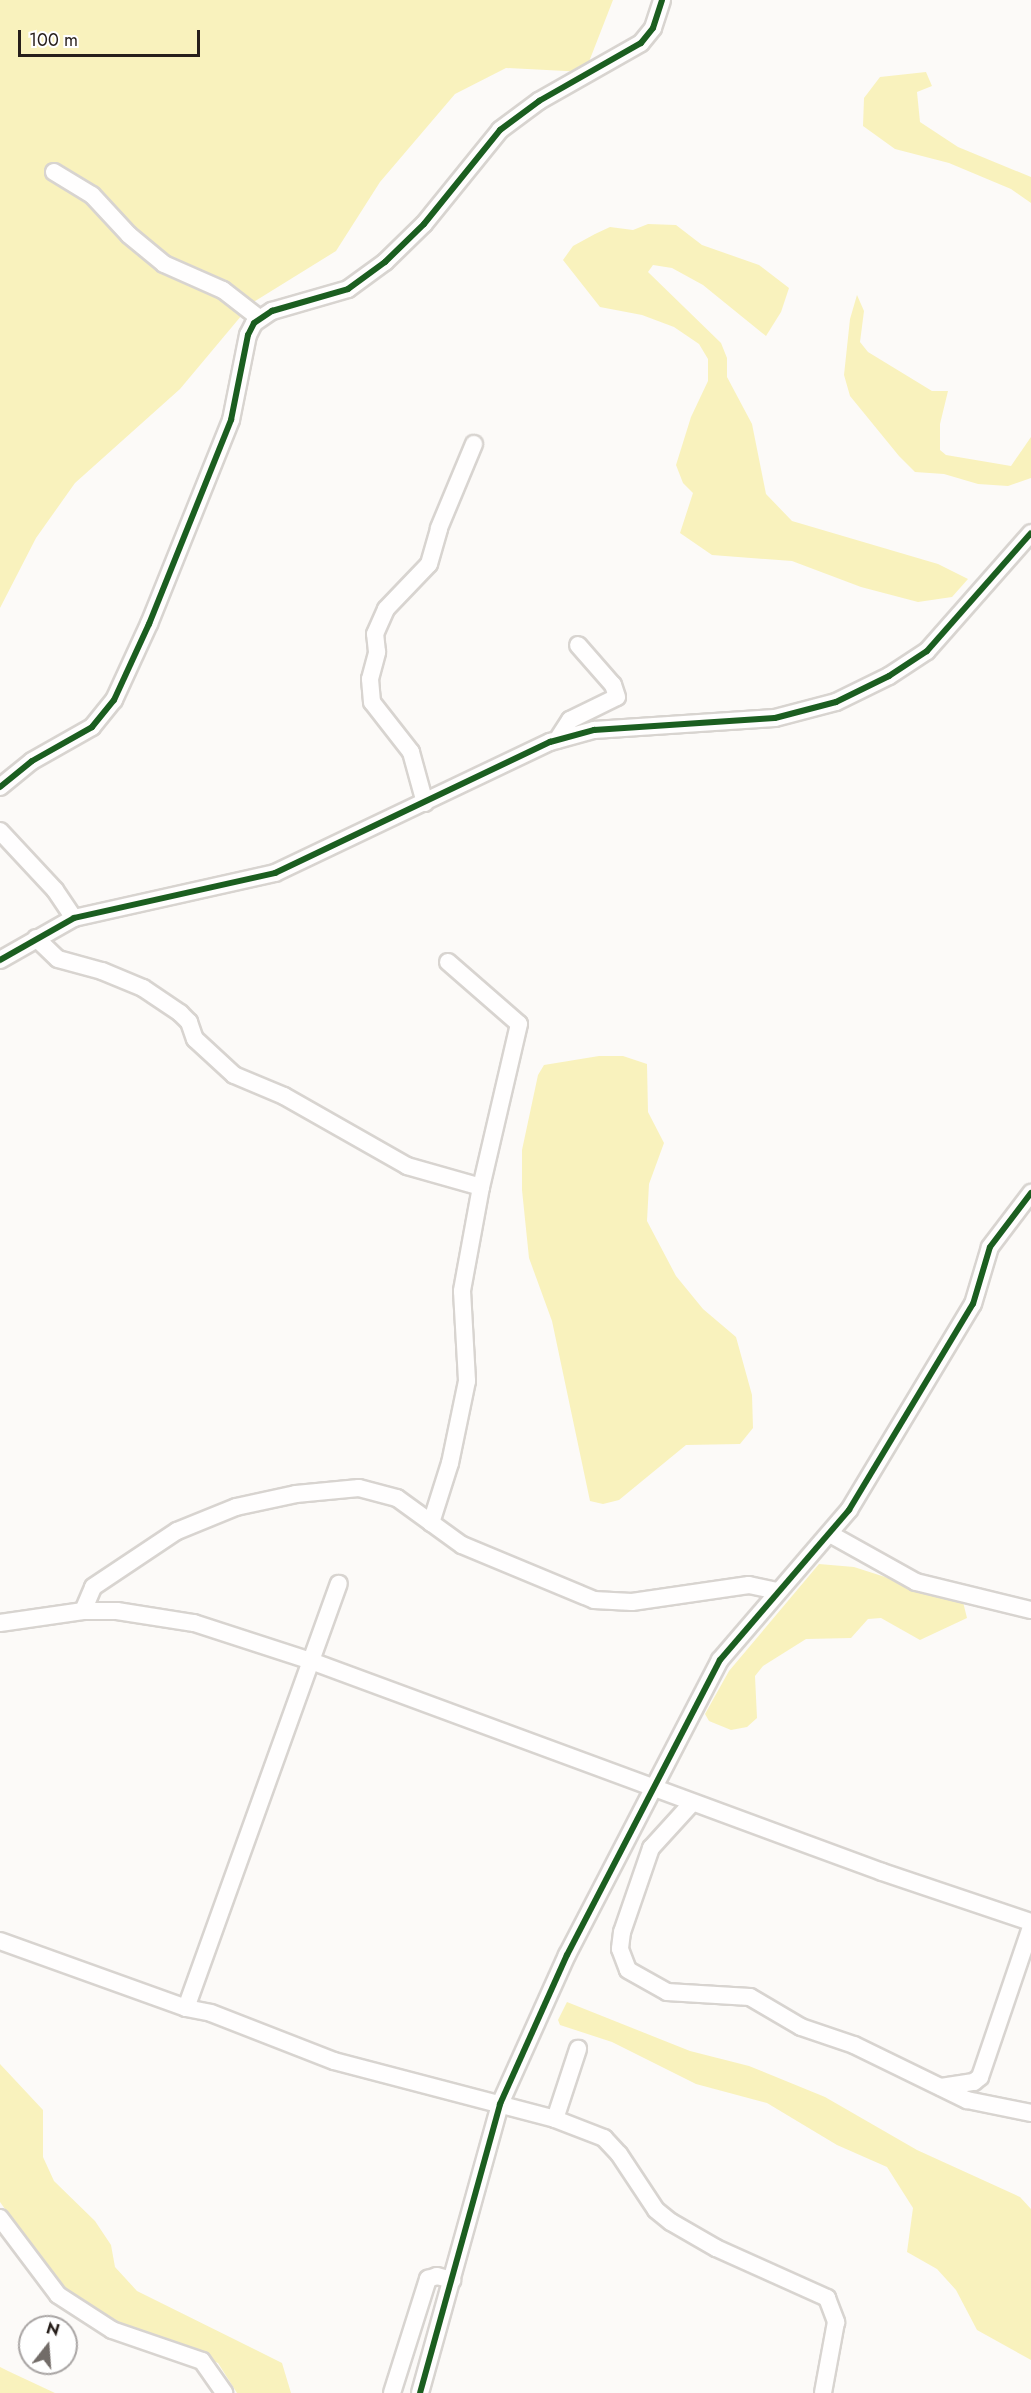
<!DOCTYPE html>
<style>
body{margin:0}
#map{position:relative;width:1031px;height:2393px;overflow:hidden;background:#fcfaf8;font-family:Jost,sans-serif}
div>[style]{position:absolute}
.green>*{inset:0;background:#f9f2bd}
.roads{filter:drop-shadow(2px 0 #d8d4d0) drop-shadow(-2px 0 #d8d4d0) drop-shadow(0 2px #d8d4d0) drop-shadow(0 -2px #d8d4d0)}
.minor>*{height:16px;margin:-8px;padding:0 8px;transform-origin:8px;border-radius:8px;background:#fffefe}
.cycleway>*{height:6px;margin:-3px;padding:0 3px;transform-origin:3px;border-radius:3px;background:#1b5e20}
span{translate:-50% -50%;white-space:nowrap;text-align:center;line-height:1.15;-webkit-text-stroke:4.5px #fff;paint-order:stroke}
.north{position:absolute;left:18px;top:2315px;width:60px;height:60px;box-sizing:border-box;background:#fff;border:2px solid #a9a5a4;border-radius:50%;rotate:17deg;font-size:16px;font-weight:700;line-height:24px;text-align:center;color:#271f1b}
.north::after{content:'';display:block;margin:auto;width:21px;height:27px;background:#726c68;clip-path:polygon(50% 0,100% 100%,50% 72%,0 100%)}
.scale{position:absolute;left:18px;top:30px;width:182px;height:27px;box-sizing:border-box;border:3px solid #271f1b;border-top:0;padding-left:8px;font-size:18px;line-height:21px;white-space:nowrap;color:#271f1b;-webkit-text-stroke:4px #fff;paint-order:stroke}
</style>
<div id="map">
<div class="green">
<div style="clip-path:polygon(0 0,613px 0,585px 72px,506px 68px,455px 94px,380px 182px,336px 251px,252px 303px,180px 389px,75px 483px,36px 538px,0 608px)"></div>
<div style="clip-path:polygon(926px 72px,932px 86px,917px 92px,920px 122px,958px 147px,1031px 177px,1031px 203px,1011px 189px,949px 163px,895px 149px,863px 126px,864px 98px,880px 77px)"></div>
<div style="clip-path:polygon(648px 224px,676px 225px,702px 245px,759px 265px,789px 288px,781px 312px,766px 336px,703px 285px,672px 268px,653px 265px,648px 272px,721px 343px,727px 358px,727px 377px,752px 424px,766px 494px,792px 521px,938px 564px,968px 579px,952px 597px,918px 602px,861px 587px,792px 561px,712px 555px,680px 533px,693px 493px,683px 483px,676px 465px,691px 417px,708px 381px,708px 359px,699px 344px,674px 327px,642px 315px,600px 307px,563px 260px,573px 246px,595px 234px,610px 227px,633px 230px)"></div>
<div style="clip-path:polygon(857px 295px,864px 311px,860px 342px,868px 352px,932px 391px,948px 391px,940px 424px,940px 450px,946px 455px,1011px 466px,1031px 437px,1031px 478px,1008px 486px,978px 484px,944px 474px,915px 472px,899px 456px,850px 396px,844px 375px,850px 319px)"></div>
<div style="clip-path:polygon(599px 1056px,623px 1056px,647px 1064px,648px 1112px,664px 1143px,649px 1184px,647px 1221px,676px 1276px,703px 1309px,736px 1337px,752px 1395px,753px 1428px,740px 1444px,686px 1445px,619px 1500px,603px 1504px,590px 1501px,552px 1321px,529px 1258px,522px 1190px,522px 1150px,538px 1075px,544px 1065px)"></div>
<div style="clip-path:polygon(819px 1564px,854px 1567px,963px 1602px,967px 1618px,920px 1640px,881px 1618px,868px 1619px,851px 1638px,806px 1639px,763px 1666px,755px 1676px,757px 1718px,747px 1727px,731px 1730px,709px 1721px,705px 1714px,729px 1671px)"></div>
<div style="clip-path:polygon(567px 2002px,690px 2051px,749px 2066px,825px 2097px,917px 2150px,1020px 2197px,1031px 2209px,1031px 2360px,977px 2330px,956px 2290px,937px 2269px,907px 2252px,913px 2208px,887px 2167px,837px 2145px,767px 2103px,696px 2084px,612px 2042px,560px 2025px,558px 2020px)"></div>
<div style="clip-path:polygon(0 2064px,43px 2110px,43px 2157px,54px 2181px,95px 2221px,111px 2245px,115px 2267px,137px 2291px,282px 2363px,291px 2393px,237px 2393px,218px 2363px,116px 2324px,81px 2302px,51px 2274px,0 2202px)"></div>
<div style="clip-path:polygon(0 2367px,8px 2371px,55px 2393px,0 2393px)"></div>
</div>
<div class="roads">
<div class="minor">
<div style="left:54px;top:172px;width:44px;rotate:31.2deg"></div>
<div style="left:92px;top:195px;width:54px;rotate:47.2deg"></div>
<div style="left:129px;top:235px;width:45px;rotate:39.6deg"></div>
<div style="left:164px;top:264px;width:64px;rotate:23.8deg"></div>
<div style="left:223px;top:290px;width:46px;rotate:37.9deg"></div>
<div style="left:557px;top:740px;width:24px;rotate:-57deg"></div>
<div style="left:570px;top:720px;width:52px;rotate:-26.1deg"></div>
<div style="left:617px;top:697px;width:13px;rotate:-108deg"></div>
<div style="left:613px;top:685px;width:53px;rotate:-131.2deg"></div>
<div style="left:0;top:787px;width:41px;rotate:-39.1deg"></div>
<div style="left:32px;top:761px;width:69px;rotate:-29.5deg"></div>
<div style="left:92px;top:727px;width:35px;rotate:-51deg"></div>
<div style="left:114px;top:700px;width:84px;rotate:-65.3deg"></div>
<div style="left:149px;top:624px;width:220px;rotate:-68.1deg"></div>
<div style="left:231px;top:420px;width:87px;rotate:-78.7deg"></div>
<div style="left:248px;top:335px;width:13px;rotate:-63deg"></div>
<div style="left:254px;top:323px;width:22px;rotate:-34deg"></div>
<div style="left:272px;top:311px;width:79px;rotate:-16.1deg"></div>
<div style="left:348px;top:289px;width:46px;rotate:-36.1deg"></div>
<div style="left:385px;top:262px;width:54px;rotate:-44.3deg"></div>
<div style="left:424px;top:224px;width:121px;rotate:-51deg"></div>
<div style="left:500px;top:130px;width:49px;rotate:-36.6deg"></div>
<div style="left:539px;top:101px;width:117px;rotate:-29.6deg"></div>
<div style="left:641px;top:43px;width:19px;rotate:-51deg"></div>
<div style="left:653px;top:28px;width:29px;rotate:-72deg"></div>
<div style="left:425px;top:803px;width:53px;rotate:-105.4deg"></div>
<div style="left:411px;top:752px;width:63px;rotate:-128deg"></div>
<div style="left:372px;top:702px;width:23px;rotate:-95deg"></div>
<div style="left:370px;top:679px;width:28px;rotate:-75deg"></div>
<div style="left:377px;top:652px;width:18px;rotate:-96deg"></div>
<div style="left:375px;top:634px;width:27px;rotate:-66deg"></div>
<div style="left:386px;top:609px;width:62px;rotate:-46.3deg"></div>
<div style="left:429px;top:564px;width:37px;rotate:-74deg"></div>
<div style="left:439px;top:528px;width:91px;rotate:-67.4deg"></div>
<div style="left:0;top:831px;width:81px;rotate:47deg"></div>
<div style="left:55px;top:890px;width:34px;rotate:56deg"></div>
<div style="left:36px;top:938px;width:30px;rotate:44deg"></div>
<div style="left:58px;top:959px;width:46px;rotate:15.3deg"></div>
<div style="left:102px;top:971px;width:44px;rotate:22.5deg"></div>
<div style="left:143px;top:988px;width:45px;rotate:34deg"></div>
<div style="left:180px;top:1013px;width:13px;rotate:45deg"></div>
<div style="left:189px;top:1022px;width:18px;rotate:71deg"></div>
<div style="left:195px;top:1039px;width:53px;rotate:42.7deg"></div>
<div style="left:234px;top:1075px;width:54px;rotate:22.8deg"></div>
<div style="left:284px;top:1096px;width:142px;rotate:29.6deg"></div>
<div style="left:407px;top:1166px;width:77px;rotate:15.8deg"></div>
<div style="left:481px;top:1187px;width:106px;rotate:100.4deg"></div>
<div style="left:462px;top:1291px;width:90px;rotate:86.8deg"></div>
<div style="left:467px;top:1381px;width:84px;rotate:101.7deg"></div>
<div style="left:450px;top:1463px;width:63px;rotate:107.6deg"></div>
<div style="left:0;top:960px;width:85px;rotate:-29.6deg"></div>
<div style="left:74px;top:918px;width:206px;rotate:-12.6deg"></div>
<div style="left:275px;top:873px;width:305px;rotate:-25.5deg"></div>
<div style="left:550px;top:742px;width:46px;rotate:-15.3deg"></div>
<div style="left:594px;top:730px;width:181px;rotate:-3.8deg"></div>
<div style="left:775px;top:718px;width:63px;rotate:-14.7deg"></div>
<div style="left:836px;top:702px;width:59px;rotate:-26.1deg"></div>
<div style="left:889px;top:676px;width:45px;rotate:-33.3deg"></div>
<div style="left:927px;top:651px;width:157px;rotate:-48.6deg"></div>
<div style="left:448px;top:962px;width:94px;rotate:41.1deg"></div>
<div style="left:519px;top:1024px;width:167px;rotate:103.1deg"></div>
<div style="left:830px;top:1534px;width:98px;rotate:29.2deg"></div>
<div style="left:916px;top:1582px;width:118px;rotate:13.7deg"></div>
<div style="left:83px;top:1611px;width:26px;rotate:-67deg"></div>
<div style="left:93px;top:1587px;width:101px;rotate:-33.7deg"></div>
<div style="left:177px;top:1531px;width:64px;rotate:-22.1deg"></div>
<div style="left:236px;top:1507px;width:61px;rotate:-12.2deg"></div>
<div style="left:296px;top:1494px;width:63px;rotate:-5.4deg"></div>
<div style="left:359px;top:1488px;width:39px;rotate:15deg"></div>
<div style="left:397px;top:1498px;width:80px;rotate:35.9deg"></div>
<div style="left:462px;top:1545px;width:143px;rotate:22.6deg"></div>
<div style="left:594px;top:1600px;width:38px;rotate:3deg"></div>
<div style="left:632px;top:1602px;width:118px;rotate:-8.3deg"></div>
<div style="left:749px;top:1585px;width:30px;rotate:12deg"></div>
<div style="left:0;top:1623px;width:84px;rotate:-8.2deg"></div>
<div style="left:83px;top:1611px;width:34px"></div>
<div style="left:117px;top:1611px;width:78px;rotate:8.9deg"></div>
<div style="left:194px;top:1623px;width:123px;rotate:18deg"></div>
<div style="left:311px;top:1661px;width:609px;rotate:20.28deg"></div>
<div style="left:882px;top:1872px;width:157px;rotate:18.6deg"></div>
<div style="left:692px;top:1803px;width:61px;rotate:132.3deg"></div>
<div style="left:651px;top:1848px;width:89px;rotate:109deg"></div>
<div style="left:622px;top:1932px;width:17px;rotate:97deg"></div>
<div style="left:620px;top:1949px;width:22px;rotate:69deg"></div>
<div style="left:628px;top:1970px;width:45px;rotate:29.4deg"></div>
<div style="left:667px;top:1992px;width:83px;rotate:3.4deg"></div>
<div style="left:750px;top:1997px;width:59px;rotate:30.5deg"></div>
<div style="left:801px;top:2027px;width:56px;rotate:18.8deg"></div>
<div style="left:854px;top:2045px;width:126px;rotate:26deg"></div>
<div style="left:967px;top:2100px;width:65px;rotate:11.5deg"></div>
<div style="left:0;top:1941px;width:198px;rotate:19.8deg"></div>
<div style="left:186px;top:2008px;width:25px;rotate:11deg"></div>
<div style="left:211px;top:2013px;width:132px;rotate:21.3deg"></div>
<div style="left:334px;top:2061px;width:228px;rotate:14.7deg"></div>
<div style="left:555px;top:2119px;width:53px;rotate:21.2deg"></div>
<div style="left:604px;top:2138px;width:22px;rotate:47deg"></div>
<div style="left:619px;top:2154px;width:67px;rotate:56.5deg"></div>
<div style="left:656px;top:2210px;width:19px;rotate:39deg"></div>
<div style="left:671px;top:2222px;width:52px;rotate:30deg"></div>
<div style="left:716px;top:2248px;width:122px;rotate:24.2deg"></div>
<div style="left:827px;top:2298px;width:26px;rotate:69deg"></div>
<div style="left:836px;top:2322px;width:72px;rotate:100.4deg"></div>
<div style="left:186px;top:2008px;width:451px;rotate:-70.2deg"></div>
<div style="left:941px;top:2087px;width:33px;rotate:-9deg"></div>
<div style="left:974px;top:2082px;width:8px;rotate:-40deg"></div>
<div style="left:980px;top:2077px;width:158px;rotate:-71.2deg"></div>
<div style="left:555px;top:2119px;width:74px;rotate:-71.8deg"></div>
<div style="left:0;top:2218px;width:96px;rotate:53deg"></div>
<div style="left:58px;top:2295px;width:64px;rotate:32.9deg"></div>
<div style="left:112px;top:2330px;width:95px;rotate:19deg"></div>
<div style="left:202px;top:2361px;width:39px;rotate:55deg"></div>
<div style="left:392px;top:2393px;width:120px;rotate:-72.5deg"></div>
<div style="left:428px;top:2279px;width:9px;rotate:-18deg"></div>
<div style="left:437px;top:2276px;width:16px;rotate:15deg"></div>
<div style="left:420px;top:2393px;width:300px;rotate:-74.5deg"></div>
<div style="left:500px;top:2104px;width:163px;rotate:-65.8deg"></div>
<div style="left:567px;top:1955px;width:332px;rotate:-62.6deg"></div>
<div style="left:720px;top:1660px;width:198px;rotate:-49.3deg"></div>
<div style="left:849px;top:1510px;width:240px;rotate:-59deg"></div>
<div style="left:973px;top:1304px;width:59px;rotate:-73.4deg"></div>
<div style="left:990px;top:1247px;width:68px;rotate:-52.8deg"></div>
</div>
</div>
<div class="cycleway">
<div style="left:0;top:787px;width:41px;rotate:-39.1deg"></div>
<div style="left:32px;top:761px;width:69px;rotate:-29.5deg"></div>
<div style="left:92px;top:727px;width:35px;rotate:-51deg"></div>
<div style="left:114px;top:700px;width:84px;rotate:-65.3deg"></div>
<div style="left:149px;top:624px;width:220px;rotate:-68.1deg"></div>
<div style="left:231px;top:420px;width:87px;rotate:-78.7deg"></div>
<div style="left:248px;top:335px;width:13px;rotate:-63deg"></div>
<div style="left:254px;top:323px;width:22px;rotate:-34deg"></div>
<div style="left:272px;top:311px;width:79px;rotate:-16.1deg"></div>
<div style="left:348px;top:289px;width:46px;rotate:-36.1deg"></div>
<div style="left:385px;top:262px;width:54px;rotate:-44.3deg"></div>
<div style="left:424px;top:224px;width:121px;rotate:-51deg"></div>
<div style="left:500px;top:130px;width:49px;rotate:-36.6deg"></div>
<div style="left:539px;top:101px;width:117px;rotate:-29.6deg"></div>
<div style="left:641px;top:43px;width:19px;rotate:-51deg"></div>
<div style="left:653px;top:28px;width:29px;rotate:-72deg"></div>
<div style="left:0;top:960px;width:85px;rotate:-29.6deg"></div>
<div style="left:74px;top:918px;width:206px;rotate:-12.6deg"></div>
<div style="left:275px;top:873px;width:305px;rotate:-25.5deg"></div>
<div style="left:550px;top:742px;width:46px;rotate:-15.3deg"></div>
<div style="left:594px;top:730px;width:181px;rotate:-3.8deg"></div>
<div style="left:775px;top:718px;width:63px;rotate:-14.7deg"></div>
<div style="left:836px;top:702px;width:59px;rotate:-26.1deg"></div>
<div style="left:889px;top:676px;width:45px;rotate:-33.3deg"></div>
<div style="left:927px;top:651px;width:157px;rotate:-48.6deg"></div>
<div style="left:420px;top:2393px;width:300px;rotate:-74.5deg"></div>
<div style="left:500px;top:2104px;width:163px;rotate:-65.8deg"></div>
<div style="left:567px;top:1955px;width:332px;rotate:-62.6deg"></div>
<div style="left:720px;top:1660px;width:198px;rotate:-49.3deg"></div>
<div style="left:849px;top:1510px;width:240px;rotate:-59deg"></div>
<div style="left:973px;top:1304px;width:59px;rotate:-73.4deg"></div>
<div style="left:990px;top:1247px;width:68px;rotate:-52.8deg"></div>
</div>
<div class="north">N</div>
<div class="scale">100 m</div>
</div>
